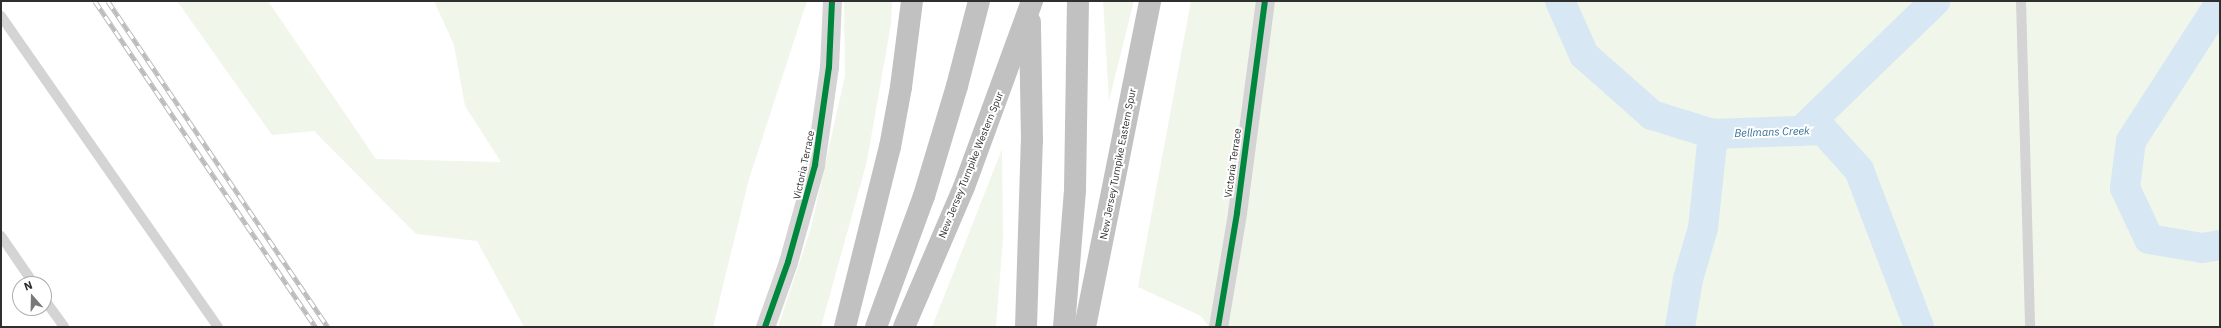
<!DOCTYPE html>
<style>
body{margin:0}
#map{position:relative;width:2221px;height:328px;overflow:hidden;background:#fff;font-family:"IBM Plex Sans",sans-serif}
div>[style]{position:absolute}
.green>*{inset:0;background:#f1f6eb}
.river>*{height:30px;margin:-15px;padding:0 15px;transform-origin:15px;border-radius:15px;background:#d7e8f4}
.service>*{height:10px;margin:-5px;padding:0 5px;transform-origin:5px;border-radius:5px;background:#d4d4d4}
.minor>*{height:19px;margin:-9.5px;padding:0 9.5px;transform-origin:9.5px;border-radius:9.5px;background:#d4d4d4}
.motorway>*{height:22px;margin:-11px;padding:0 11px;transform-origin:11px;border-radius:11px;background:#c1c1c1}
.rail>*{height:4.5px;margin-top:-2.25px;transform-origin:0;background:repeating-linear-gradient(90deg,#fff 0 9px,#bbb 0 18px);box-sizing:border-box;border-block:1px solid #bbb}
.cycleway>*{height:6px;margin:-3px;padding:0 3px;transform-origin:3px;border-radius:3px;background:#00873e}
span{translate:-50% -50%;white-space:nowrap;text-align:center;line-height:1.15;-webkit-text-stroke:4px #fff;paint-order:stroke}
.street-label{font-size:10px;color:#2f2f2f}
.water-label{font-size:11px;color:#357099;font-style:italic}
.frame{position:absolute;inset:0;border:2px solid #2f2f2f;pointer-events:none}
.north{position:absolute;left:12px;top:276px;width:40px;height:40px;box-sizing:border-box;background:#fff;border:1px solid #acacac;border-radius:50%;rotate:340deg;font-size:11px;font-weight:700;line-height:16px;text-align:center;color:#2f2f2f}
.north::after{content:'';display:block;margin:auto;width:14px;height:18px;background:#787878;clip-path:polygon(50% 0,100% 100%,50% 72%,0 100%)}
</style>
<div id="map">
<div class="green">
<div style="clip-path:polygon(177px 1px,268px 1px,376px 159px,501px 162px,465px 106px,454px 45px,434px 1px,807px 1px,749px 179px,713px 327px,524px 327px,477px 241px,416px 234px,314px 131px,272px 135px)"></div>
<div style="clip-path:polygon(844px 1px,892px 1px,891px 24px,867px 161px,821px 327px,778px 327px,811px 228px,845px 76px)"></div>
<div style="clip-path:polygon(1103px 1px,1134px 1px,1109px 101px)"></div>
<div style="clip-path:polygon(1191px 1px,2220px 1px,2220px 327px,1209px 327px,1201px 316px,1138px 287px)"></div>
<div style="clip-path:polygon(1002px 149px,1003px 239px,996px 327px,932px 327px)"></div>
</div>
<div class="river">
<div style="left:1560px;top:1px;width:59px;rotate:66deg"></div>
<div style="left:1584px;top:55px;width:91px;rotate:41.4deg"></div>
<div style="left:1652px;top:115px;width:64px;rotate:17.3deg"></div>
<div style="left:1713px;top:134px;width:110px;rotate:-2.1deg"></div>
<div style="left:1823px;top:130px;width:54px;rotate:48deg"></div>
<div style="left:1859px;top:170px;width:168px;rotate:69.1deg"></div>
<div style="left:2220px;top:3px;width:164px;rotate:122.8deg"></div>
<div style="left:2131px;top:141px;width:47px;rotate:97.3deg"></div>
<div style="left:2125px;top:188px;width:56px;rotate:64.8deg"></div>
<div style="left:2149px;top:239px;width:54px;rotate:9.6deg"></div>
<div style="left:2202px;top:248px;width:18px;rotate:-9deg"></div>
<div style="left:1801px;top:131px;width:187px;rotate:-44.1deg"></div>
<div style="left:1680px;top:327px;width:49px;rotate:-80.5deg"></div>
<div style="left:1688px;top:279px;width:53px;rotate:-73.6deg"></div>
<div style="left:1703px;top:228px;width:95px;rotate:-83.9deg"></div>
</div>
<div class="service">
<div style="left:2021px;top:1px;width:326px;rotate:88.4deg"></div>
<div style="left:1px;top:16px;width:379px;rotate:55.1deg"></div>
<div style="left:1px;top:236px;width:58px;rotate:55.5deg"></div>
<div style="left:44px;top:299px;width:34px;rotate:54deg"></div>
</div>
<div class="minor">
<div style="left:765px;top:327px;width:69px;rotate:-70.5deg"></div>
<div style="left:788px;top:262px;width:101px;rotate:-74.4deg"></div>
<div style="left:815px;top:165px;width:99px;rotate:-81.9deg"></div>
<div style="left:829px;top:67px;width:66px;rotate:-87.4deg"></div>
<div style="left:1218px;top:327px;width:116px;rotate:-80.5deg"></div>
<div style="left:1237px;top:213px;width:214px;rotate:-82.5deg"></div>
</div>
<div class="motorway">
<div style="left:845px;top:327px;width:186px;rotate:-76deg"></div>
<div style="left:890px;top:147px;width:61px;rotate:-79.6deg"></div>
<div style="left:901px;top:87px;width:87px;rotate:-82.7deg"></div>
<div style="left:876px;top:327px;width:140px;rotate:-69.9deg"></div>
<div style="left:924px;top:196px;width:115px;rotate:-73.3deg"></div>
<div style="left:957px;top:86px;width:88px;rotate:-75.5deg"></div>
<div style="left:904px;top:327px;width:152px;rotate:-66.8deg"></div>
<div style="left:964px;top:187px;width:198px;rotate:-69.9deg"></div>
<div style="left:1026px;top:327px;width:186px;rotate:-88.2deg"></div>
<div style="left:1032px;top:141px;width:119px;rotate:-91deg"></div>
<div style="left:1064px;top:327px;width:137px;rotate:-85.4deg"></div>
<div style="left:1075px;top:190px;width:189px;rotate:-89.1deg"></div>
<div style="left:1085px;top:327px;width:332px;rotate:-78.7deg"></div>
</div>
<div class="rail">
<div style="left:95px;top:1px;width:394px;rotate:55.9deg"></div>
<div style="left:108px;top:1px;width:393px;rotate:56deg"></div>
</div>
<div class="cycleway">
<div style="left:765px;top:327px;width:69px;rotate:-70.5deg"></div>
<div style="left:788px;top:262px;width:101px;rotate:-74.4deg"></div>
<div style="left:815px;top:165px;width:99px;rotate:-81.9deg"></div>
<div style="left:829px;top:67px;width:66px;rotate:-87.4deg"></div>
<div style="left:1218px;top:327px;width:116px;rotate:-80.5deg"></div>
<div style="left:1237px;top:213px;width:214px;rotate:-82.5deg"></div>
</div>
<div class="street-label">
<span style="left:1233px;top:163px;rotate:-82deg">Victoria Terrace</span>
<span style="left:1118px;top:164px;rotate:-79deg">New Jersey Turnpike Eastern Spur</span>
<span style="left:804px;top:165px;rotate:-78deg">Victoria Terrace</span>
<span style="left:971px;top:165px;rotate:-68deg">New Jersey Turnpike Western Spur</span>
</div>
<div class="water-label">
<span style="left:1772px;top:132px;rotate:-2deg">Bellmans Creek</span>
</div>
<div class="frame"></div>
<div class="north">N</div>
</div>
